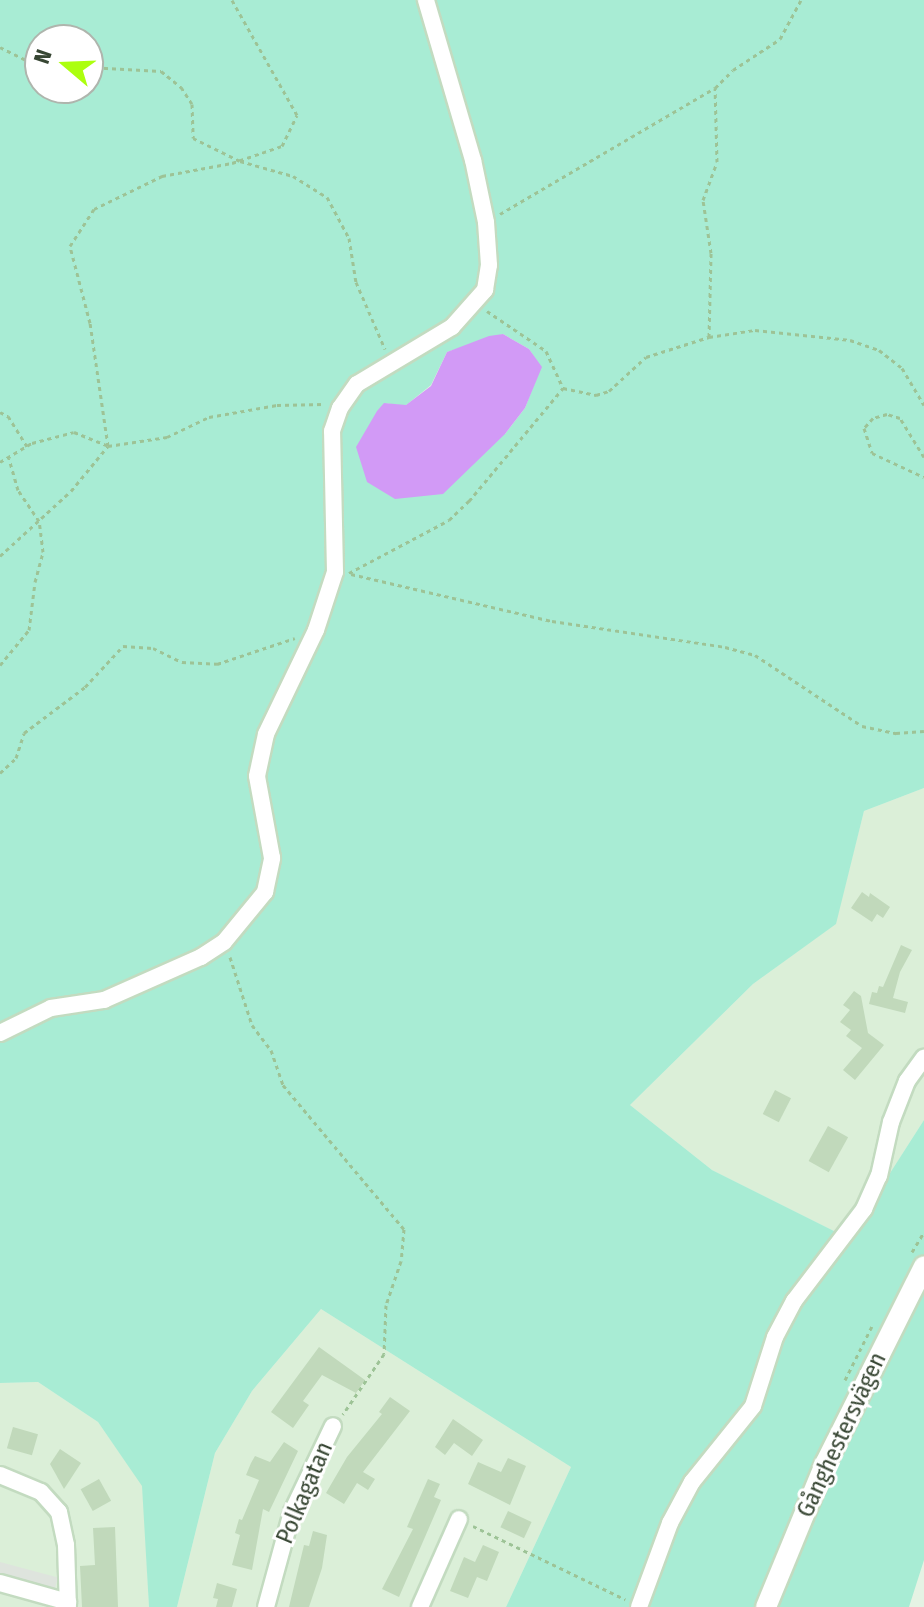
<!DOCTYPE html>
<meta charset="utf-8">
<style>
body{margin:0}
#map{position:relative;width:924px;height:1607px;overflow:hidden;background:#e5f3e4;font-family:"Fira Sans Condensed",sans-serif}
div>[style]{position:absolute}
.residential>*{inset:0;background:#dbefd8}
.green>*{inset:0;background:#a8ecd4}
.parking>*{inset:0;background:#dee4dd;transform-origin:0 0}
.water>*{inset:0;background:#d29af6}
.building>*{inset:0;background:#c1d9bb;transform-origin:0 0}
.path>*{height:3px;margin-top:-1.5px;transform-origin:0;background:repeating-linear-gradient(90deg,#9dc396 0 4px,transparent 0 8px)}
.roads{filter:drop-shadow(2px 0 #c3dbc0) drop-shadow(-2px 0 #c3dbc0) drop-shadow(0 2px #c3dbc0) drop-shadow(0 -2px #c3dbc0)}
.minor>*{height:16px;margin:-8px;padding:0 8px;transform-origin:8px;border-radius:8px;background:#fff}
.tertiary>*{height:20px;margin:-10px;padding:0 10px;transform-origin:10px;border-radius:10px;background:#fff}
span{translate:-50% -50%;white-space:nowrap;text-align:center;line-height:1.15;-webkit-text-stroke:6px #fff;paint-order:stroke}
.street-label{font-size:24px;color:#374633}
.north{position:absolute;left:24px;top:24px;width:80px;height:80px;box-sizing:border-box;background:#fff;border:2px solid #afb5ad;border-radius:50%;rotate:289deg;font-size:22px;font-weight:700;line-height:32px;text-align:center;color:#374633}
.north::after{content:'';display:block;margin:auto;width:28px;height:36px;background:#acff0f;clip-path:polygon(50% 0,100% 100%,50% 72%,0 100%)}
</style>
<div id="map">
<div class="residential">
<div style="clip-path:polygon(924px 788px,924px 1120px,882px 1186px,840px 1234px,712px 1170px,630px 1105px,753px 984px,835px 924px,864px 811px)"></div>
<div style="clip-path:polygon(321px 1309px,571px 1467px,506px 1607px,177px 1607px,215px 1453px,252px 1391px)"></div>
<div style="clip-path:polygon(38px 1382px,98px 1422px,143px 1486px,149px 1607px,0 1607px,0 1383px)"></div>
</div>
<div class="green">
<div style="clip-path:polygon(evenodd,0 0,924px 0,924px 788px,864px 811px,836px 924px,753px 984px,630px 1105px,712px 1170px,840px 1234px,851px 1234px,924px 1120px,924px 1560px,909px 1607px,506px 1607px,571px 1467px,321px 1309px,252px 1391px,215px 1453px,177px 1607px,149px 1607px,142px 1486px,98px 1422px,38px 1382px,0 1383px,0 0,40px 40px,88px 40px,88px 88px,40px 88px,40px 40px,0 0,503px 334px,529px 349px,541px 367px,525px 408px,505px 434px,384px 403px,405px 406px,431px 385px,447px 352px,503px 334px)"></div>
</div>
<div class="parking">
<div style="left:0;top:1562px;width:60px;height:13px;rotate:15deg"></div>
</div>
<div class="water">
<div style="clip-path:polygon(503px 334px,529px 349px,542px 367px,525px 408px,505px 434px,443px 494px,395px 499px,367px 482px,356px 447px,377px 411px,384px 403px,406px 405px,431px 386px,447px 352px,489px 336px)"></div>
</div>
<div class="building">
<div style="clip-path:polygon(862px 892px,869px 897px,870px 893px,890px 907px,883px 918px,877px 914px,872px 922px,851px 908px)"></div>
<div style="clip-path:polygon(901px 945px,912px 950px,900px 972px,893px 998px,908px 1002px,905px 1013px,869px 1004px,872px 992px,877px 993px,879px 986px,883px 987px)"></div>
<div style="clip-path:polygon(854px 991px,861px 996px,868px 1033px,884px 1045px,855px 1080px,843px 1070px,862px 1048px,846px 1036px,851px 1030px,840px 1022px,850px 1010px,843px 1005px)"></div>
<div style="left:775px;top:1090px;width:18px;height:27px;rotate:27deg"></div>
<div style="left:828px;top:1126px;width:23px;height:40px;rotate:29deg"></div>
<div style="clip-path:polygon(319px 1347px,365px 1380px,356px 1393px,322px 1375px,303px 1401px,309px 1405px,293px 1428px,271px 1412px)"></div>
<div style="clip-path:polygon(390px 1397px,410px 1411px,363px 1472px,375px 1479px,368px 1490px,357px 1483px,344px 1504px,326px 1493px,347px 1457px,382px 1414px,379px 1412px)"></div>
<div style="clip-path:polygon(453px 1419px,483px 1440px,472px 1456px,454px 1443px,445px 1455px,435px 1447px)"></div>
<div style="left:13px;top:1427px;width:26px;height:22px;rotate:16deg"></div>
<div style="clip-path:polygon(284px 1442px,298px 1451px,269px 1512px,263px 1509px,252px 1570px,232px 1565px,240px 1535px,235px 1533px,239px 1519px,242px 1520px,259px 1480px,246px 1475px,251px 1463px,255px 1456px,270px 1462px)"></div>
<div style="clip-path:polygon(60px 1449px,81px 1463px,64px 1489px,50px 1464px)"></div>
<div style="clip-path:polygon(508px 1458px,526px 1466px,510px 1505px,468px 1484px,478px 1462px,501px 1472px)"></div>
<div style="left:99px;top:1479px;width:25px;height:21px;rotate:61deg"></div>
<div style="clip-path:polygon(428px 1479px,440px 1484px,434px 1497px,441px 1500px,399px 1597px,382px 1589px,413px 1529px,407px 1527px)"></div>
<div style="left:508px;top:1511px;width:26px;height:18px;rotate:25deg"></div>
<div style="clip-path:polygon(115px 1527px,118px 1607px,82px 1607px,80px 1566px,95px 1565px,93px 1528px)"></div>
<div style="clip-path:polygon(313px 1531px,327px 1535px,322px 1568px,309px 1607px,289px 1607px,304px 1545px,309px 1546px)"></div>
<div style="clip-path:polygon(483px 1545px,499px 1552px,487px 1581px,477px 1577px,468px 1598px,450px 1591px,464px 1557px,475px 1562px)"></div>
<div style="clip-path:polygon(217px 1583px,237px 1589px,232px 1607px,216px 1607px,218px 1599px,213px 1598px)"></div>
</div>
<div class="path">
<div style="left:0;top:47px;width:45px;rotate:26.6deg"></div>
<div style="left:88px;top:67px;width:73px;rotate:3.1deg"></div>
<div style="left:161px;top:71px;width:26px;rotate:39deg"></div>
<div style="left:181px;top:87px;width:20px;rotate:57deg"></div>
<div style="left:192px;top:104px;width:34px;rotate:88deg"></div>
<div style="left:193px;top:138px;width:52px;rotate:26.1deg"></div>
<div style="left:240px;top:161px;width:55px;rotate:15.8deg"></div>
<div style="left:293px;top:176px;width:40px;rotate:32deg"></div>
<div style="left:327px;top:197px;width:47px;rotate:61.8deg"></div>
<div style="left:349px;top:238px;width:45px;rotate:81deg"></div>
<div style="left:356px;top:282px;width:73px;rotate:66.6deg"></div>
<div style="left:500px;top:214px;width:249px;rotate:-30.4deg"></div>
<div style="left:715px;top:88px;width:25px;rotate:-45deg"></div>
<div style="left:733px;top:70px;width:56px;rotate:-33.4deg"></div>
<div style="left:780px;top:39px;width:44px;rotate:-61.7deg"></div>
<div style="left:487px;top:311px;width:71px;rotate:34.1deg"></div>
<div style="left:546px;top:351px;width:41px;rotate:65.3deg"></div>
<div style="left:709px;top:337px;width:84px;rotate:-88.6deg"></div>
<div style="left:711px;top:253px;width:54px;rotate:-98.6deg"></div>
<div style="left:703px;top:200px;width:40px;rotate:-69.8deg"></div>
<div style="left:717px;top:162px;width:74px;rotate:-91.5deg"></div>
<div style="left:0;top:412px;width:9px;rotate:27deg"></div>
<div style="left:8px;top:416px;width:36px;rotate:58deg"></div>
<div style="left:108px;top:446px;width:124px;rotate:-98.3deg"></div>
<div style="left:90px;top:323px;width:80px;rotate:-104.6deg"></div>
<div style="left:70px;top:246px;width:44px;rotate:-57deg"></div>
<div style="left:94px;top:209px;width:76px;rotate:-25.9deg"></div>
<div style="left:162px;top:176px;width:71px;rotate:-10.5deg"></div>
<div style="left:232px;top:163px;width:53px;rotate:-18.8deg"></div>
<div style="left:282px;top:146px;width:34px;rotate:-64deg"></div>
<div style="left:297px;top:115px;width:132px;rotate:-119.5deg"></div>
<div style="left:924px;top:457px;width:46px;rotate:-121.6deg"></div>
<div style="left:900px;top:418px;width:14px;rotate:-163deg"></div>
<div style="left:887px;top:414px;width:15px;rotate:164deg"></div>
<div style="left:873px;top:418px;width:13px;rotate:132deg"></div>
<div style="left:864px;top:428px;width:26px;rotate:72deg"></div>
<div style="left:872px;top:453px;width:57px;rotate:24.8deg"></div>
<div style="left:0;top:462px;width:37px;rotate:-31deg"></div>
<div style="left:32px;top:443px;width:43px;rotate:-14.7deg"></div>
<div style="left:74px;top:432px;width:37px;rotate:22deg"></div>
<div style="left:0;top:556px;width:96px;rotate:-42.5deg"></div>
<div style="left:71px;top:491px;width:58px;rotate:-50.6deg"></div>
<div style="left:108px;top:446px;width:60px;rotate:-8.7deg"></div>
<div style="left:167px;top:437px;width:47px;rotate:-25.5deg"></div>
<div style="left:209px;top:417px;width:69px;rotate:-10deg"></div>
<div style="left:277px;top:405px;width:47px;rotate:-1.2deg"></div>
<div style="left:349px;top:573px;width:113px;rotate:-27.9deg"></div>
<div style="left:449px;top:520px;width:28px;rotate:-44deg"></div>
<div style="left:469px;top:501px;width:147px;rotate:-50.2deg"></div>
<div style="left:563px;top:388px;width:34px;rotate:12deg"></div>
<div style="left:596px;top:395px;width:14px;rotate:-17deg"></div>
<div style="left:609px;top:391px;width:50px;rotate:-42.6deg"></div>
<div style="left:646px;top:357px;width:66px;rotate:-17.6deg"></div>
<div style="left:709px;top:337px;width:47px;rotate:-8.7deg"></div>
<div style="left:755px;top:330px;width:96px;rotate:6deg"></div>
<div style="left:850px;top:340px;width:31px;rotate:19deg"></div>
<div style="left:879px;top:350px;width:29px;rotate:38deg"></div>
<div style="left:902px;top:368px;width:43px;rotate:59.3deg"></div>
<div style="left:351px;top:574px;width:206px;rotate:13.2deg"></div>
<div style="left:552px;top:621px;width:175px;rotate:8.5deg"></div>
<div style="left:725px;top:647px;width:31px;rotate:15deg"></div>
<div style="left:755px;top:655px;width:128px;rotate:33.6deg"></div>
<div style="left:862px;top:726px;width:35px;rotate:12deg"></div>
<div style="left:896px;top:733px;width:28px;rotate:-4deg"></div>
<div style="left:0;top:665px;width:45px;rotate:-50.4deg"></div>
<div style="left:29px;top:630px;width:48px;rotate:-82.9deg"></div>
<div style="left:35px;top:582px;width:31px;rotate:-75deg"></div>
<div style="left:43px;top:552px;width:31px;rotate:-97deg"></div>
<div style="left:39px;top:521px;width:37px;rotate:-124deg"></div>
<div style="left:18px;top:490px;width:33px;rotate:-106deg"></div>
<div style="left:0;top:773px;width:22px;rotate:-43deg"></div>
<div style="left:16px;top:758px;width:26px;rotate:-72deg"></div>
<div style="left:24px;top:733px;width:76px;rotate:-37deg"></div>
<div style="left:85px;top:687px;width:56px;rotate:-47.2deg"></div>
<div style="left:123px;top:646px;width:30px;rotate:4deg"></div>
<div style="left:153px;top:648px;width:32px;rotate:26deg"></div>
<div style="left:182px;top:662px;width:35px;rotate:3deg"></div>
<div style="left:217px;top:664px;width:82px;rotate:-18.4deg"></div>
<div style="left:230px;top:957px;width:71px;rotate:72.1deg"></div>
<div style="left:252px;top:1025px;width:31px;rotate:53deg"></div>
<div style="left:271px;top:1050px;width:37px;rotate:71deg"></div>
<div style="left:283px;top:1085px;width:188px;rotate:50deg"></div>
<div style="left:404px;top:1229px;width:32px;rotate:95deg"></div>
<div style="left:401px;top:1261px;width:46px;rotate:108.8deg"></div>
<div style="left:386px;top:1305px;width:49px;rotate:92.3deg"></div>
<div style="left:384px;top:1354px;width:73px;rotate:124.3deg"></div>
<div style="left:912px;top:1252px;width:23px;rotate:-59deg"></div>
<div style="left:845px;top:1380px;width:60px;rotate:-63.4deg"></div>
<div style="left:473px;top:1526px;width:169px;rotate:25.7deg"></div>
</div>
<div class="roads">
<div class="minor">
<div style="left:0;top:1033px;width:57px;rotate:-26.1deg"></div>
<div style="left:51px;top:1008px;width:54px;rotate:-8.6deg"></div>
<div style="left:104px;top:1000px;width:106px;rotate:-23.9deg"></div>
<div style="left:201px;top:957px;width:27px;rotate:-33deg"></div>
<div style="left:224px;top:942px;width:65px;rotate:-50.6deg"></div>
<div style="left:265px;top:892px;width:35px;rotate:-78deg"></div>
<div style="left:272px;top:858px;width:83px;rotate:-100.4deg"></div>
<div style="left:257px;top:776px;width:43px;rotate:-77.9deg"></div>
<div style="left:266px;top:734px;width:115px;rotate:-64.3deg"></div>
<div style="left:316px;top:630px;width:61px;rotate:-71.9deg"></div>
<div style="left:335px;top:572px;width:141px;rotate:-91.2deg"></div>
<div style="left:332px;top:431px;width:24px;rotate:-71deg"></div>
<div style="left:340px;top:408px;width:29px;rotate:-55deg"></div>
<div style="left:357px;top:384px;width:111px;rotate:-31deg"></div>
<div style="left:452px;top:327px;width:50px;rotate:-48.3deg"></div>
<div style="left:485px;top:290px;width:25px;rotate:-81deg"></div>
<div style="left:489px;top:265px;width:43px;rotate:-94deg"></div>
<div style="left:486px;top:222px;width:63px;rotate:-101.8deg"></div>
<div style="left:473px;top:160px;width:167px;rotate:-106.4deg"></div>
<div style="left:0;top:1475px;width:44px;rotate:22.5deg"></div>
<div style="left:41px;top:1492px;width:27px;rotate:48deg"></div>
<div style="left:59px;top:1512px;width:34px;rotate:78deg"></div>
<div style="left:66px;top:1545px;width:62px;rotate:88.2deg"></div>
<div style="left:0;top:1583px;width:71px;rotate:15.6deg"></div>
<div style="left:266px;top:1607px;width:98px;rotate:-74.7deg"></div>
<div style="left:292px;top:1512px;width:95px;rotate:-64.5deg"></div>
<div style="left:420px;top:1607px;width:96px;rotate:-66.1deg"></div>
<div style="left:639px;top:1607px;width:90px;rotate:-69.7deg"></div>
<div style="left:670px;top:1523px;width:47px;rotate:-61.8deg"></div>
<div style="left:692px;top:1482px;width:97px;rotate:-51.2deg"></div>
<div style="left:753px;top:1406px;width:72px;rotate:-72.3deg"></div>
<div style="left:775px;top:1337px;width:41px;rotate:-62.2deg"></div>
<div style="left:794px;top:1301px;width:116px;rotate:-52.7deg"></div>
<div style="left:864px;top:1209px;width:36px;rotate:-66deg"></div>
<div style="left:879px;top:1176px;width:55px;rotate:-77.5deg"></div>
<div style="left:891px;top:1122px;width:44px;rotate:-68.7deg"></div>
<div style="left:907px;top:1081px;width:29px;rotate:-54deg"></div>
</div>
<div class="tertiary">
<div style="left:766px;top:1607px;width:155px;rotate:-67.6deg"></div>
<div style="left:825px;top:1464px;width:221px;rotate:-63.4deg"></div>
</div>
</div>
<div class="street-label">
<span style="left:842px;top:1435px;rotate:-65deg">Gånghestersvägen</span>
<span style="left:305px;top:1493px;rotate:-67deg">Polkagatan</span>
</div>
<div class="north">N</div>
</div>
